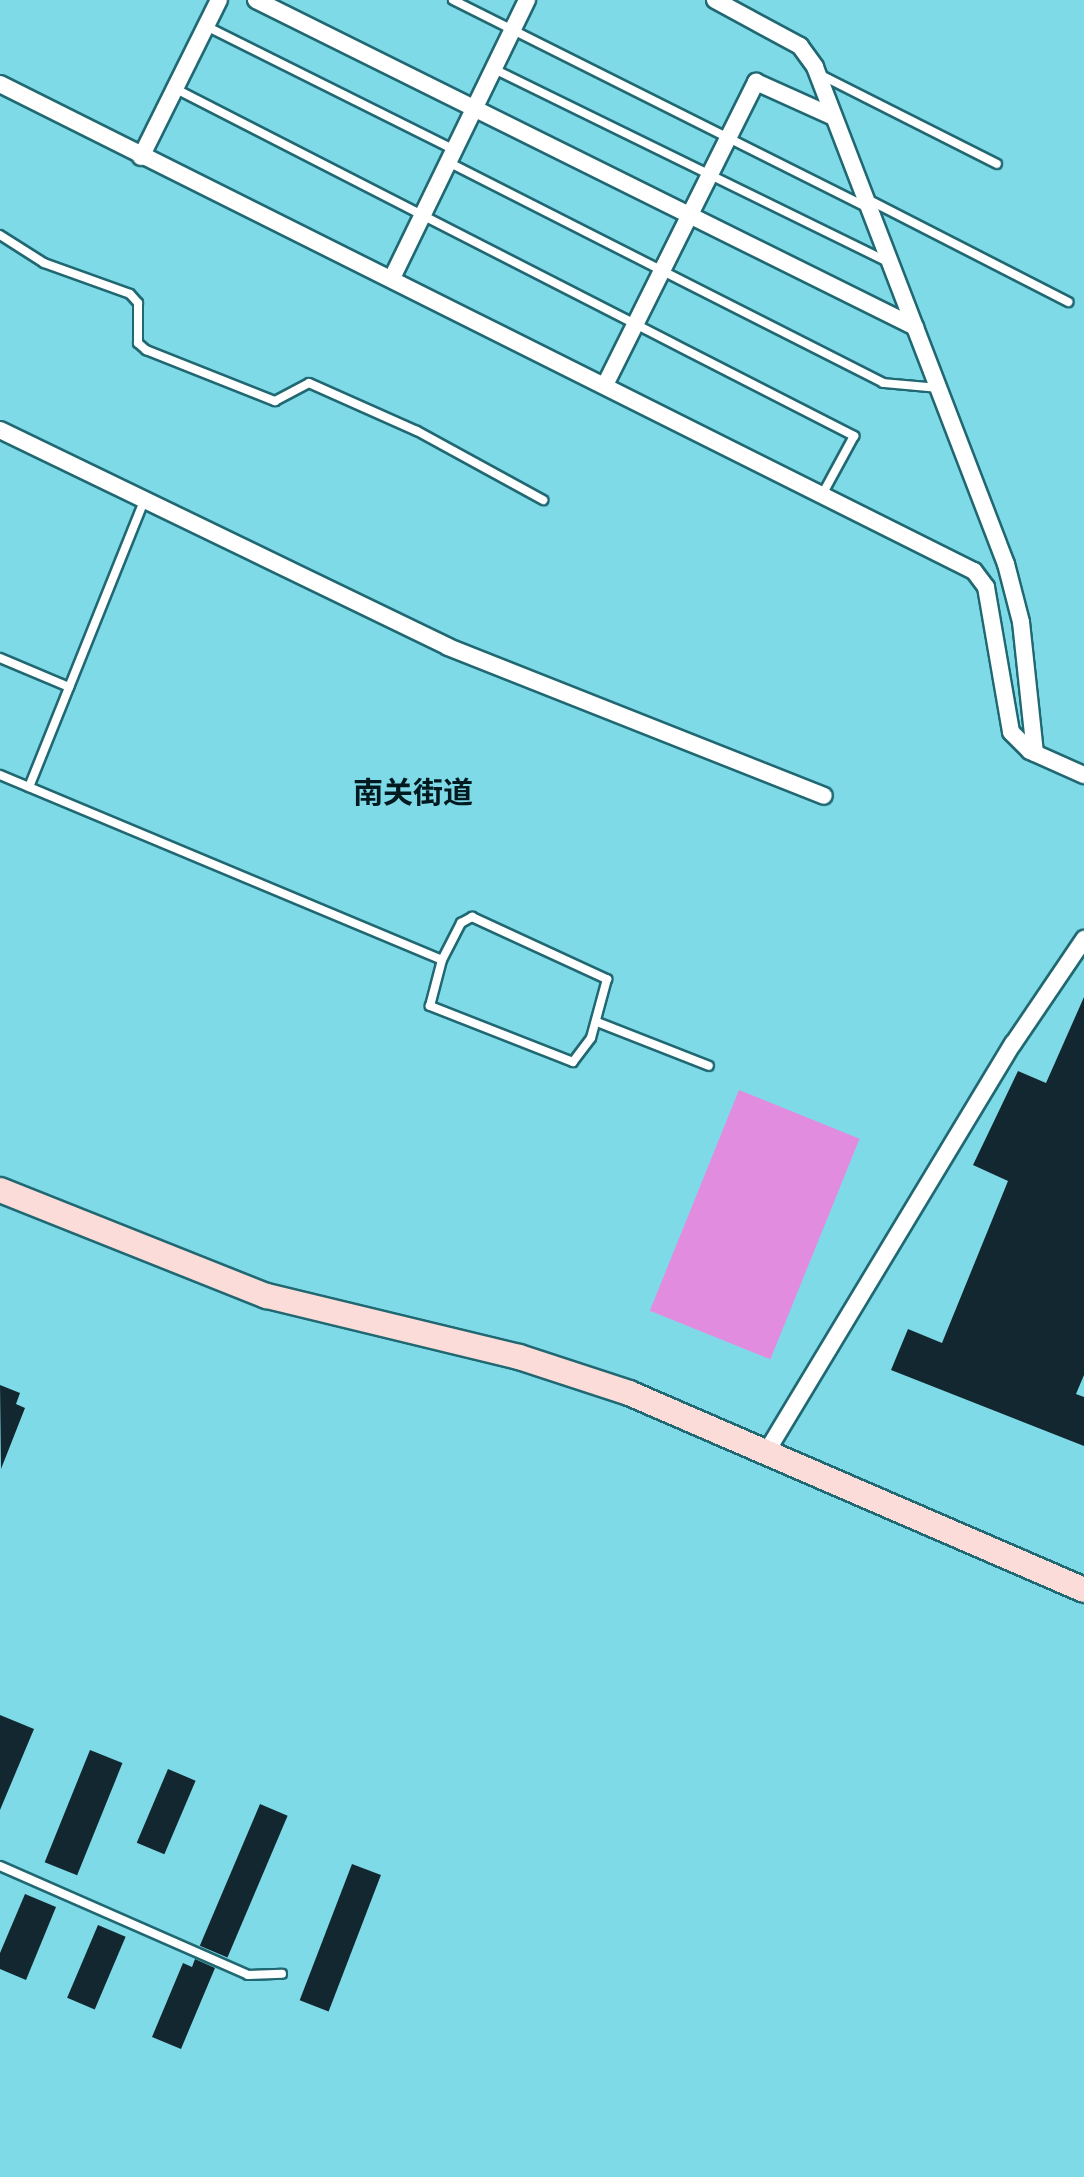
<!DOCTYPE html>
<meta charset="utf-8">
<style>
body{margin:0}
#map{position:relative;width:1084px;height:2177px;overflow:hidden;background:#7fdae8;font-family:"Noto Sans","Noto Sans SC",sans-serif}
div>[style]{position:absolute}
.green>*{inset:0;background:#e28cdf;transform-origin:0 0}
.building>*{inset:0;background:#122730;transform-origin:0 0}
.roads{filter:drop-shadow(2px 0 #206872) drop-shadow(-2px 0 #206872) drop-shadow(0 2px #206872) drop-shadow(0 -2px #206872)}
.lane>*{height:8px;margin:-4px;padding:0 4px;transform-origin:4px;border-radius:4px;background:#fff}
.street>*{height:16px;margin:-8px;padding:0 8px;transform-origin:8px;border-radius:8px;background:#fff}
.secondary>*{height:24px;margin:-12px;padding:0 12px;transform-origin:12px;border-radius:12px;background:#fcdcd8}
span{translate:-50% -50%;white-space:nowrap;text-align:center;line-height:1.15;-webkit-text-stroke:8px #7fdae8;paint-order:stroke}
.district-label{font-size:30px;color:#001a1f;font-weight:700}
</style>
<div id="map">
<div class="green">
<div style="left:739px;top:1090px;width:130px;height:238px;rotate:22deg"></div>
</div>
<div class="building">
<div style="clip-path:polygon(1084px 997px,1084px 1375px,1076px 1394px,1084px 1397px,1084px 1446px,891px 1370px,908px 1329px,942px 1343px,1008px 1181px,973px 1165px,1018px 1071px,1046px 1083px)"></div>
<div style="clip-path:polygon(0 1385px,20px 1393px,16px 1404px,25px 1408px,1px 1469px)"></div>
<div style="clip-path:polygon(0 1715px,34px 1729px,0 1810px)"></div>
<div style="left:90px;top:1750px;width:35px;height:121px;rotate:22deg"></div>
<div style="left:168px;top:1769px;width:30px;height:80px;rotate:23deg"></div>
<div style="left:260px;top:1804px;width:30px;height:154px;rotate:23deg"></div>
<div style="left:352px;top:1864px;width:31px;height:146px;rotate:21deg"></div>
<div style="clip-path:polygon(25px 1894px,56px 1907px,26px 1980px,0 1969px,0 1953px)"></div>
<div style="left:98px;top:1925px;width:30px;height:79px;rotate:23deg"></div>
<div style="clip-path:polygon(195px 1959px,215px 1968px,181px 2049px,152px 2037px,183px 1963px,192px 1967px)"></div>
</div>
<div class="roads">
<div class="lane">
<div style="left:453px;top:0;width:463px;rotate:26.6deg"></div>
<div style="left:206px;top:26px;width:278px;rotate:26.5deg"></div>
<div style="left:494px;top:69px;width:439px;rotate:26.1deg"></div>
<div style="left:821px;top:75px;width:197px;rotate:26.8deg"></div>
<div style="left:176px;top:89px;width:762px;rotate:27.1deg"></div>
<div style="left:854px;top:436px;width:67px;rotate:118.5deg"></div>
<div style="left:448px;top:162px;width:488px;rotate:26.9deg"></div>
<div style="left:883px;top:383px;width:55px;rotate:5.2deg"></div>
<div style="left:869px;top:200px;width:224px;rotate:27.1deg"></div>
<div style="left:0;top:235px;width:52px;rotate:32.5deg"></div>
<div style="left:44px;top:263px;width:91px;rotate:19.8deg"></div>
<div style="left:130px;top:294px;width:12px;rotate:48deg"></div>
<div style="left:138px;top:303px;width:40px;rotate:90deg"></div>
<div style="left:138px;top:343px;width:11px;rotate:41deg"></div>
<div style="left:146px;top:350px;width:139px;rotate:21.6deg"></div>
<div style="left:275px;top:401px;width:38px;rotate:-28deg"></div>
<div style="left:309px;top:383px;width:118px;rotate:24deg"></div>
<div style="left:417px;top:431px;width:144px;rotate:28.7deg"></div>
<div style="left:0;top:658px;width:75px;rotate:22.8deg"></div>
<div style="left:0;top:775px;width:479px;rotate:22.7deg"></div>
<div style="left:29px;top:787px;width:310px;rotate:-68.1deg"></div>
<div style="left:472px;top:917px;width:149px;rotate:24.7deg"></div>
<div style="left:607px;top:979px;width:61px;rotate:105.2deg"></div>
<div style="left:591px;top:1038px;width:30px;rotate:127deg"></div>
<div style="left:573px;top:1062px;width:154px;rotate:-158.6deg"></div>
<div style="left:430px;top:1006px;width:48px;rotate:-75.4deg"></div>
<div style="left:442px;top:960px;width:42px;rotate:-62.8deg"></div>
<div style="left:461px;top:923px;width:13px;rotate:-29deg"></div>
<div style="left:597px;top:1022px;width:120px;rotate:21.4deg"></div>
<div style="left:0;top:1866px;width:271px;rotate:23.7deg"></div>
<div style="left:248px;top:1975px;width:34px;rotate:-2deg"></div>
</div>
<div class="street">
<div style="left:256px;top:0;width:736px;rotate:26.39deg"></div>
<div style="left:715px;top:0;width:97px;rotate:28.4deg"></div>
<div style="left:800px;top:46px;width:26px;rotate:54deg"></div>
<div style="left:815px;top:67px;width:532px;rotate:68.98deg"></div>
<div style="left:1006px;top:564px;width:60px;rotate:75.5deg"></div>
<div style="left:1021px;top:622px;width:132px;rotate:83.9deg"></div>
<div style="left:0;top:84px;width:1089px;rotate:26.57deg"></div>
<div style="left:974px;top:571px;width:20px;rotate:53deg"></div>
<div style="left:986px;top:587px;width:147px;rotate:80.2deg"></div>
<div style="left:1011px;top:732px;width:27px;rotate:45deg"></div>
<div style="left:1030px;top:751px;width:59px;rotate:24deg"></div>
<div style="left:141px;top:157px;width:175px;rotate:-63.6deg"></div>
<div style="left:392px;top:278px;width:309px;rotate:-64.1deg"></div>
<div style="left:605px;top:385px;width:339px;rotate:-63.5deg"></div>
<div style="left:756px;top:82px;width:85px;rotate:24.2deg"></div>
<div style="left:0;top:430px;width:498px;rotate:25.8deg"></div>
<div style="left:448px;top:647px;width:404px;rotate:21.6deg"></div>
<div style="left:767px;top:1451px;width:476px;rotate:-58.9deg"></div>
<div style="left:1013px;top:1044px;width:127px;rotate:-55.9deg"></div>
</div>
<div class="secondary">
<div style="left:0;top:1190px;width:287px;rotate:21.7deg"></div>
<div style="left:267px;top:1296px;width:259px;rotate:13.6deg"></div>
<div style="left:519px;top:1357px;width:116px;rotate:18.1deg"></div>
<div style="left:629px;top:1393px;width:496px;rotate:23.4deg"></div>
</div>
</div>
<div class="district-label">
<span style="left:413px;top:792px">南关街道</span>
</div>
</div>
